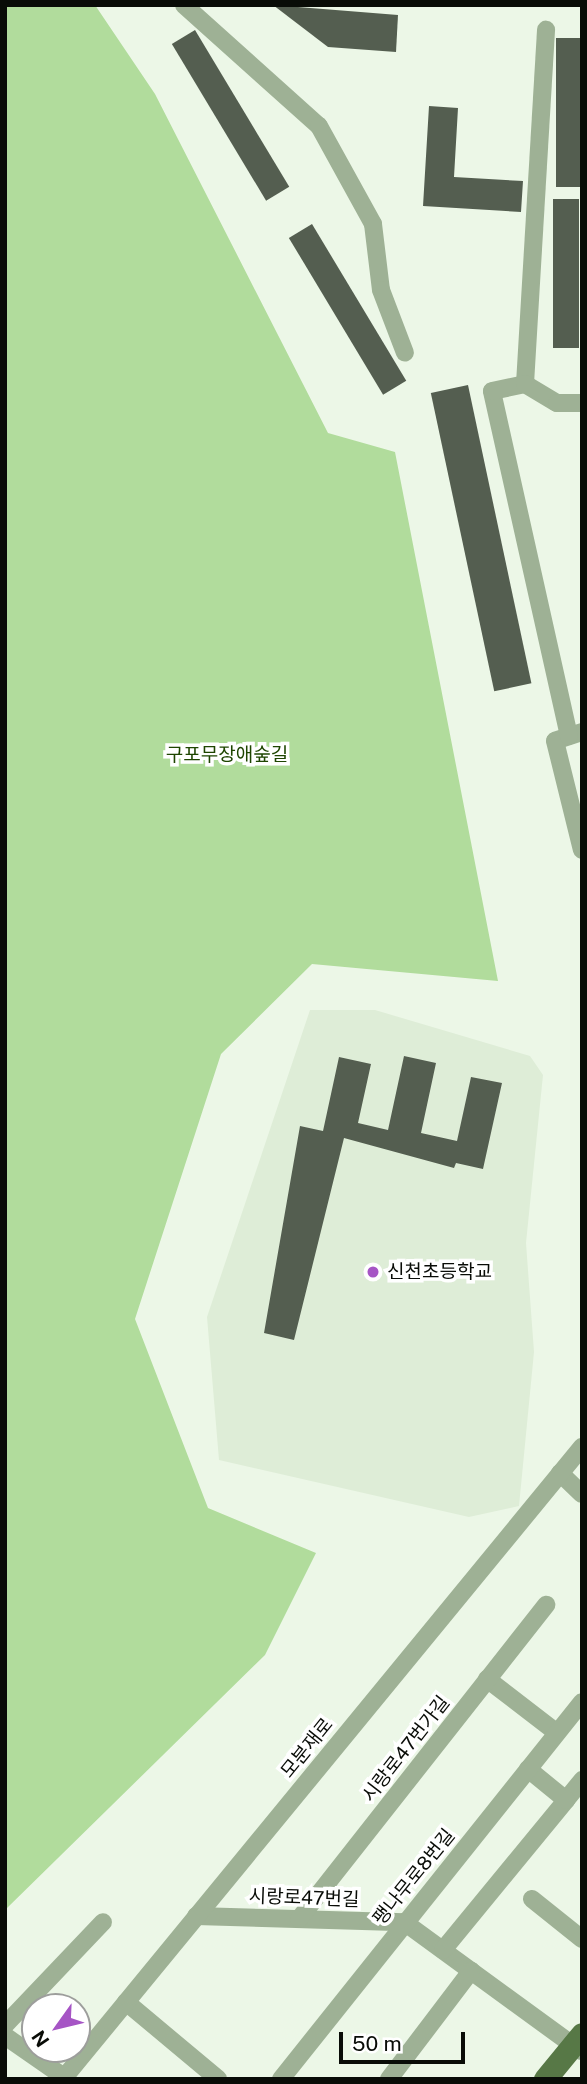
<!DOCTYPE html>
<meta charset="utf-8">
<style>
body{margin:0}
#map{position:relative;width:587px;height:2084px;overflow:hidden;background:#ecf7e7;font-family:"Public Sans","Noto Sans KR",sans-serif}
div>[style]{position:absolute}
.built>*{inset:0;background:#deedd7}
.green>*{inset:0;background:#b1dc9c}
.building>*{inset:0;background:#545e50;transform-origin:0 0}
.minor>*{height:18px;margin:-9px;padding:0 9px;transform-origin:9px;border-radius:9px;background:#9eb195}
.major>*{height:23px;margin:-11.5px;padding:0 11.5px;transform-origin:11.5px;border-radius:11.5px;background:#577846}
.dots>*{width:19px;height:19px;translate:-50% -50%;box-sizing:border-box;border:4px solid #fff;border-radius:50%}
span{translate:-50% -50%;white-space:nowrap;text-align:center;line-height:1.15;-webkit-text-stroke:7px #fff;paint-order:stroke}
.park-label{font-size:19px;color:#1e4500}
.poi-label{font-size:19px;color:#090c07}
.left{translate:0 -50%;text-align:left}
.street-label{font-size:19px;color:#090c07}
.frame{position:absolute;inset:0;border:7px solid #090c07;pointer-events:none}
.north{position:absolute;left:21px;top:1993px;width:70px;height:70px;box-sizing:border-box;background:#fff;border:2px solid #9d9e9c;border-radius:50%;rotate:236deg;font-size:19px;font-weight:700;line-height:28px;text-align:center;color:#090c07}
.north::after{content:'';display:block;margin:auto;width:24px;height:32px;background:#a655c5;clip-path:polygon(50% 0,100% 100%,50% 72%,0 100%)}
.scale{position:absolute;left:339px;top:2032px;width:126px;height:32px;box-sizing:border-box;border:4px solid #090c07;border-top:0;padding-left:9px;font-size:21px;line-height:24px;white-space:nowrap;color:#090c07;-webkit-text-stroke:5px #fff;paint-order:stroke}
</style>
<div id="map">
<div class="built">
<div style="clip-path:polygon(310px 1010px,375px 1010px,530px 1056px,543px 1075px,526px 1243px,534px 1352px,519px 1506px,469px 1517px,219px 1460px,207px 1317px)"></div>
</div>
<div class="green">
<div style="clip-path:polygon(5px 5px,95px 5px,155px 94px,328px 433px,395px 452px,498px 981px,312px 964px,221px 1054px,135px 1319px,208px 1508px,316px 1553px,265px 1655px,5px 1910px)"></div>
</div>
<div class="building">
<div style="clip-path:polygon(273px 5px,398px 15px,396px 52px,328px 47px)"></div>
<div style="left:195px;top:30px;width:183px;height:27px;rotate:59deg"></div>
<div style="left:556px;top:38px;width:26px;height:149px"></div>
<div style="clip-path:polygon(429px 106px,458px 108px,454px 177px,523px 181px,521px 212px,423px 206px)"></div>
<div style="left:553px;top:199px;width:26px;height:149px"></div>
<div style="left:312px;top:224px;width:183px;height:27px;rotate:59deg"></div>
<div style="left:468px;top:385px;width:305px;height:38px;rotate:78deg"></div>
<div style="clip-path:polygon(404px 1056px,436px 1063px,421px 1133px,457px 1141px,471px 1077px,502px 1083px,483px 1169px,456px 1163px,454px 1168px,344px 1138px,294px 1340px,264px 1333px,300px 1126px,323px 1131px,339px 1057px,371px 1064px,358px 1123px,388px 1130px)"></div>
</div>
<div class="minor">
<div style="left:184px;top:5px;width:181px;rotate:41.9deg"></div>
<div style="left:319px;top:126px;width:112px;rotate:61.1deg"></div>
<div style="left:373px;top:224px;width:66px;rotate:83.1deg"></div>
<div style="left:381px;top:290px;width:67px;rotate:69.1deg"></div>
<div style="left:525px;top:384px;width:355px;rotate:-86.6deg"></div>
<div style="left:582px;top:732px;width:28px;rotate:162deg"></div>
<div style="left:555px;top:741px;width:112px;rotate:76.1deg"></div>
<div style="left:569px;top:736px;width:353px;rotate:-102.6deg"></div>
<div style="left:492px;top:391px;width:34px;rotate:-12deg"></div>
<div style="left:525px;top:384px;width:37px;rotate:31deg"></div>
<div style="left:557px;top:403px;width:25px"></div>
<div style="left:560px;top:1473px;width:30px;rotate:44deg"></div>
<div style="left:487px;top:1679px;width:88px;rotate:37.6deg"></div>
<div style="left:566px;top:1800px;width:26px;rotate:-51deg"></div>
<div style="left:532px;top:1899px;width:64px;rotate:38.7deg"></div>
<div style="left:196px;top:1916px;width:208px;rotate:1.7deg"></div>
<div style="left:404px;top:1922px;width:219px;rotate:36.1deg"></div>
<div style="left:299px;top:1919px;width:400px;rotate:-51.8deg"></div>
<div style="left:443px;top:1950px;width:194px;rotate:-50.6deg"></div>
<div style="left:566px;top:1800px;width:49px;rotate:-140.8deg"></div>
<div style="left:126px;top:2002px;width:120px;rotate:39.9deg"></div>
<div style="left:5px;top:2025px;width:142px;rotate:-46.4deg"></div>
<div style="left:5px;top:2036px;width:72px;rotate:34.8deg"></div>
<div style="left:63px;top:2079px;width:818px;rotate:-50.61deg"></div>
<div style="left:281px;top:2079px;width:482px;rotate:-51.4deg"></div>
<div style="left:389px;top:2079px;width:136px;rotate:-52.8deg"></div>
</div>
<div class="major">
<div style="left:545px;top:2079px;width:58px;rotate:-50.6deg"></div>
</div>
<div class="dots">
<div style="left:373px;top:1272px;background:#a655c5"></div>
</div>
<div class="park-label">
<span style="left:227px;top:755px">구포무장애숲길</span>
</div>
<div class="poi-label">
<span class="left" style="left:387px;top:1272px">신천초등학교</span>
</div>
<div class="street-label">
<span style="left:307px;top:1748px;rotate:-51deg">모분재로</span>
<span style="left:406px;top:1749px;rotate:-52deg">시랑로47번가길</span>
<span style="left:414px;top:1877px;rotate:-51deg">팽나무로8번길</span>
<span style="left:304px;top:1898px;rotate:2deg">시랑로47번길</span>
</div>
<div class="frame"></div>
<div class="north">N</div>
<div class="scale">50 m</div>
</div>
